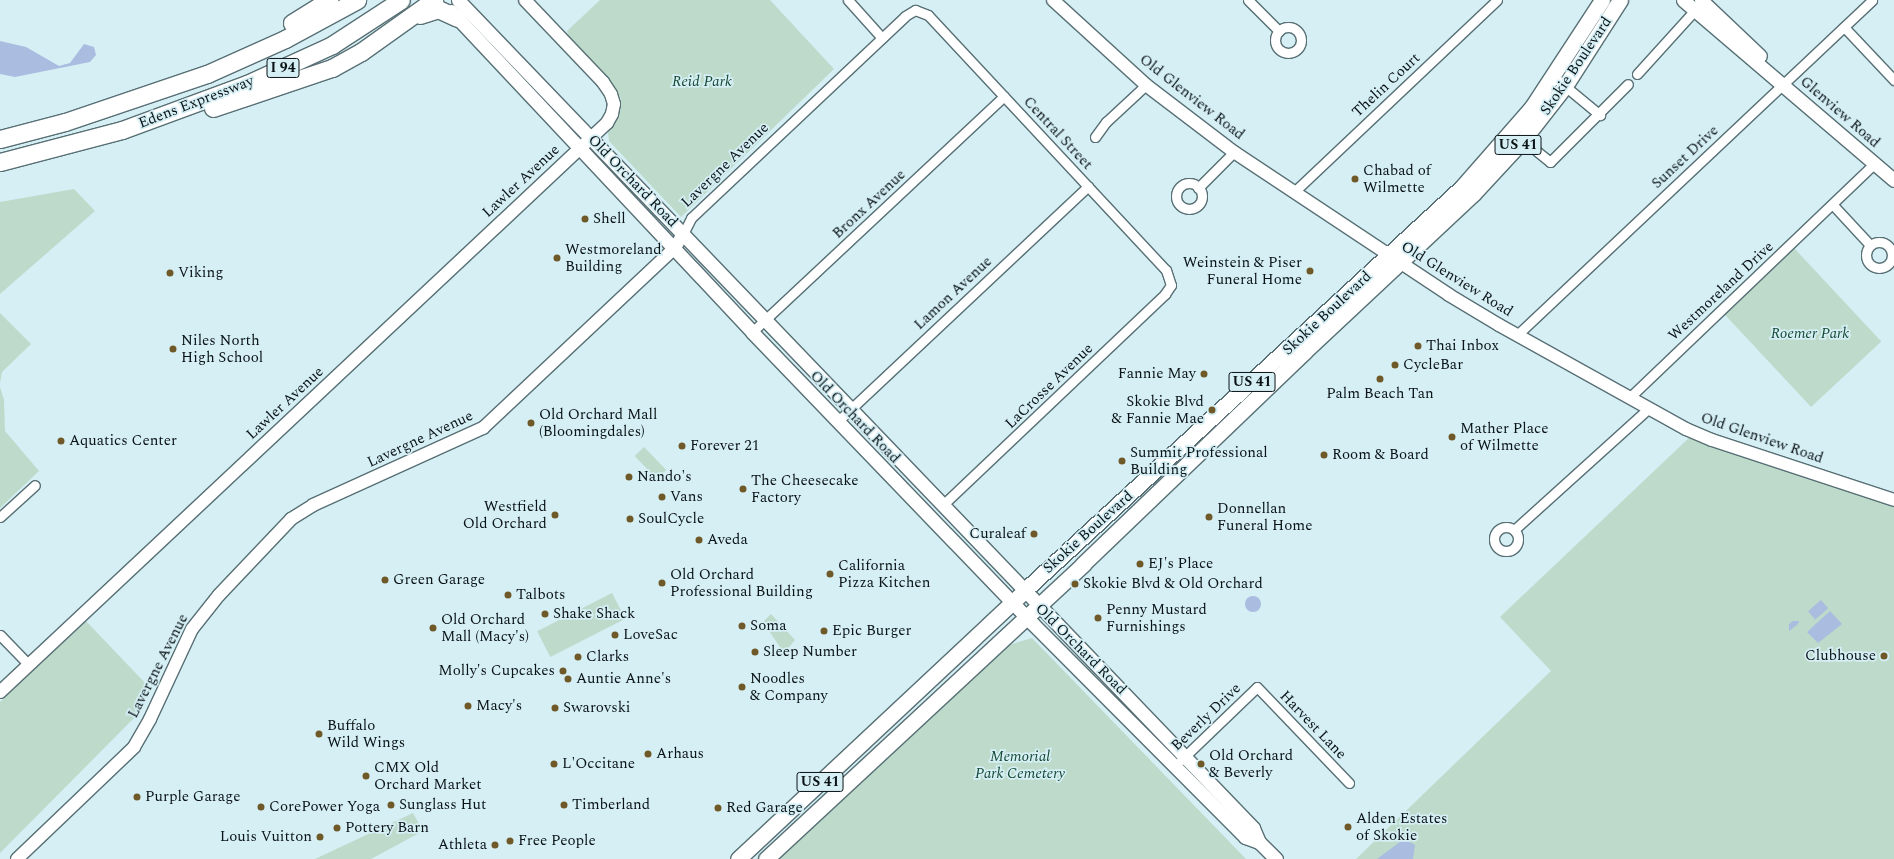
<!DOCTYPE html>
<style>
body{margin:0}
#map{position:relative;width:1894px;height:859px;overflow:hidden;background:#d5eff5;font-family:Spectral,serif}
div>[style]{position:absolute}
.green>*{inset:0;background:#bddaca;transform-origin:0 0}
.water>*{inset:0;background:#aabcdf;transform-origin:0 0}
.round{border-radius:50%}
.roads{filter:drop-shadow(1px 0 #587075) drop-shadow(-1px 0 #587075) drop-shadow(0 1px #587075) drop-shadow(0 -1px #587075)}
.minor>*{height:9px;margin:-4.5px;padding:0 4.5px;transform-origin:4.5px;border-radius:4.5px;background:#fff}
.minor>.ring{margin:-4.5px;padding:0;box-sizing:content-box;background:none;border:9px solid #fff;border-radius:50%}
.tertiary>*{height:12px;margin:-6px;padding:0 6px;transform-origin:6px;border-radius:6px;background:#fff}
.secondary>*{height:13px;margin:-6.5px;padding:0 6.5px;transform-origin:6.5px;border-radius:6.5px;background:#fff}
.primary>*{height:15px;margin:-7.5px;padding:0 7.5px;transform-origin:7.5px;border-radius:7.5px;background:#fff}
.motorway>*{height:17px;margin:-8.5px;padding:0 8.5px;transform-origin:8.5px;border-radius:8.5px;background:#fff}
.dots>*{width:11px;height:11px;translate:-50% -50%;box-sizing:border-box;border:2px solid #d5eff5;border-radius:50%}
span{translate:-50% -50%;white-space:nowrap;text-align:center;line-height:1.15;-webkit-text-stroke:3.5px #d5eff5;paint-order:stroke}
.shield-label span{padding:1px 3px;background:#d5eff5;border:1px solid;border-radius:3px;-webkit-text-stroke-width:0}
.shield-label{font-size:14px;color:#0a1316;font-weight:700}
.street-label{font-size:15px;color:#0a1316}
.park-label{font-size:15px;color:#154933;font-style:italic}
.poi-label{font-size:15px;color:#0a1316}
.left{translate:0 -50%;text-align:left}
.right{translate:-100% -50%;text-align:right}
</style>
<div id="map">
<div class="green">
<div style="clip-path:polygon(600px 0,770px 0,834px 69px,681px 217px,609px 141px,608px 132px,621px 108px,621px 99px,611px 83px,570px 41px,567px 31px)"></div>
<div style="clip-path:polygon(74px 189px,95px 211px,0 294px,0 202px)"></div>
<div style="left:1794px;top:248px;width:128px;height:96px;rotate:47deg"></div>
<div style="clip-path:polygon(0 313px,31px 344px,2px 372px,0 383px)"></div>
<div style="clip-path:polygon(0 387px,4px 400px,5px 431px,39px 471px,0 508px)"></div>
<div style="clip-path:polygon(1691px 436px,1894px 506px,1894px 859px,1356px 859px,1551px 671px,1500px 617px)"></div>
<div style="left:644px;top:447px;width:32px;height:13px;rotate:46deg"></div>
<div style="left:612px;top:593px;width:29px;height:84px;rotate:63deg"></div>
<div style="clip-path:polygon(771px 614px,795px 640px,784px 653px,763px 622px)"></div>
<div style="clip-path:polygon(84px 619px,148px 686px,140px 712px,0 853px,0 702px)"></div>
<div style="clip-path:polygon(1032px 638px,1246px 859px,779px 859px,1009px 645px)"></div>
<div style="clip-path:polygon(413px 813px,423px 831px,371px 859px,315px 859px)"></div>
</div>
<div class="water">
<div style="clip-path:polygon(0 41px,26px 47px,59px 66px,70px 63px,84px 44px,94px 47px,96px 55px,90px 62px,15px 77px,0 74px)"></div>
<div class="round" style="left:1245px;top:596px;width:16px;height:16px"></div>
<div style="left:1821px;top:600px;width:11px;height:17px;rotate:49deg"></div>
<div style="clip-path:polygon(1830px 611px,1842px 624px,1818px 643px,1807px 632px)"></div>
<div style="clip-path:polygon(1793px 621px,1799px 621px,1798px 624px,1789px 631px,1789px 624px)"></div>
<div style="clip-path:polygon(1404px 839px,1415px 845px,1413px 859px,1377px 859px)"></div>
</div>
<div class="roads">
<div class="minor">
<div style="left:848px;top:0;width:51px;rotate:48.2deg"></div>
<div style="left:1248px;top:0;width:44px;rotate:45deg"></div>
<div class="ring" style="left:1275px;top:27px;width:17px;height:17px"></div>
<div style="left:1844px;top:27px;width:73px;rotate:46.7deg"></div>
<div style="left:1637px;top:74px;width:86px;rotate:-47.8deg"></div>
<div style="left:1554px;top:77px;width:60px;rotate:39.6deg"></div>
<div style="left:1095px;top:137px;width:19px;rotate:-54deg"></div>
<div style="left:1106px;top:122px;width:54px;rotate:-42.8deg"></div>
<div style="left:1523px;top:140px;width:35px;rotate:39deg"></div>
<div style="left:1550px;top:162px;width:110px;rotate:-45deg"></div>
<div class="ring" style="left:1176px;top:183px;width:17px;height:17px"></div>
<div style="left:1198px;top:188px;width:51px;rotate:-45deg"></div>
<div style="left:1295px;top:191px;width:278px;rotate:-43.4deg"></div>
<div style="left:1833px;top:205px;width:54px;rotate:47.2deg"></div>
<div style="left:684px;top:232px;width:16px;rotate:-63deg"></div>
<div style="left:691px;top:218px;width:294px;rotate:-43.3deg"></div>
<div style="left:905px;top:16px;width:12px;rotate:-31deg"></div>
<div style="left:915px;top:10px;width:14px;rotate:21deg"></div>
<div style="left:928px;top:15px;width:349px;rotate:47deg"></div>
<div style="left:1166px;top:270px;width:16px;rotate:72deg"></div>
<div style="left:1171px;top:285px;width:11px;rotate:124deg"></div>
<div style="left:1165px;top:294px;width:306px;rotate:136.5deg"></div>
<div class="ring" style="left:1866px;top:242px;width:17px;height:17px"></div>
<div style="left:752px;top:332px;width:345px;rotate:-43.1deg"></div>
<div style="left:1517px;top:335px;width:488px;rotate:-43.3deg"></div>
<div style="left:1629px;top:398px;width:339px;rotate:-43.7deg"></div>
<div style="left:838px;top:421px;width:343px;rotate:-43.2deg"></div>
<div style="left:0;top:517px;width:47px;rotate:-42.4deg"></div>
<div class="ring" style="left:1494px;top:527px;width:15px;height:15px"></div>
<div style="left:1514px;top:530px;width:181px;rotate:-42.1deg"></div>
<div style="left:0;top:635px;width:42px;rotate:46deg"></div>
<div style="left:1181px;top:760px;width:105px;rotate:-43.8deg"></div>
<div style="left:1257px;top:687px;width:133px;rotate:46.2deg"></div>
</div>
<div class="tertiary">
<div style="left:1053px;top:0;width:126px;rotate:42.4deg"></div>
<div style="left:1146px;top:85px;width:111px;rotate:37.3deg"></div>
<div style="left:1234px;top:152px;width:258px;rotate:33.6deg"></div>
<div style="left:1449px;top:295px;width:58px;rotate:31deg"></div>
<div style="left:1499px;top:325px;width:214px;rotate:29.1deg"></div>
<div style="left:1686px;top:429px;width:28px;rotate:23deg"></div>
<div style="left:1712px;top:440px;width:192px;rotate:18.2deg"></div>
<div style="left:0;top:692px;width:832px;rotate:-43.15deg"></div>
<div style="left:607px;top:123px;width:10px;rotate:-61deg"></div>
<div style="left:612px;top:114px;width:10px;rotate:-79deg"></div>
<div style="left:614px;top:104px;width:10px;rotate:-107deg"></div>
<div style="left:611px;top:94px;width:14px;rotate:-124deg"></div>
<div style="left:603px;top:82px;width:113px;rotate:-133.6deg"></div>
<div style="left:17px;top:859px;width:162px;rotate:-43.7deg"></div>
<div style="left:134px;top:747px;width:32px;rotate:-60deg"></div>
<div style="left:150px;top:719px;width:99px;rotate:-65deg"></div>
<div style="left:192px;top:629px;width:43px;rotate:-51.5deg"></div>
<div style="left:219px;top:595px;width:105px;rotate:-46.5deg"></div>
<div style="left:291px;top:519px;width:26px;rotate:-32deg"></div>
<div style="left:313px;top:505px;width:187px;rotate:-24.4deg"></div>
<div style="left:483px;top:428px;width:263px;rotate:-43.2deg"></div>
<div style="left:675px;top:248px;width:18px;rotate:-61deg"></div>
</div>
<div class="secondary">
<div style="left:458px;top:0;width:1148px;rotate:46.16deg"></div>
<div style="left:1253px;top:828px;width:15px;rotate:67deg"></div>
<div style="left:1259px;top:842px;width:24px;rotate:45deg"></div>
<div style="left:1683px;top:0;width:277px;rotate:40.5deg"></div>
<div style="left:1701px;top:0;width:81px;rotate:43.5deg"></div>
<div style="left:451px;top:11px;width:440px;rotate:46.8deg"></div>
<div style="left:752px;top:332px;width:405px;rotate:46.1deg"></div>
<div style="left:1033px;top:624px;width:301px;rotate:45.1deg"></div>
<div style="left:1245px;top:837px;width:15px;rotate:20deg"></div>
</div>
<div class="primary">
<div style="left:738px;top:859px;width:393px;rotate:-43.1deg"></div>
<div style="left:1025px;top:590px;width:594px;rotate:-42.68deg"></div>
<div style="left:1462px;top:187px;width:106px;rotate:-48.8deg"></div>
<div style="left:1532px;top:107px;width:128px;rotate:-56.8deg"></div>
<div style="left:766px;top:859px;width:433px;rotate:-42.9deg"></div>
<div style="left:1083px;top:564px;width:306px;rotate:-43.8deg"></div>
<div style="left:1304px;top:352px;width:231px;rotate:-43.1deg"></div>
<div style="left:1473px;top:194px;width:74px;rotate:-47.2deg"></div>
<div style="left:1523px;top:140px;width:68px;rotate:-52.1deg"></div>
<div style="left:1565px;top:86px;width:102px;rotate:-57.4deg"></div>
</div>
<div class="motorway">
<div style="left:420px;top:15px;width:19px;rotate:-18deg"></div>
<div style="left:438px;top:9px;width:21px;rotate:25deg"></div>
<div style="left:292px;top:23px;width:44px;rotate:-31.9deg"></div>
<div style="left:213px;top:108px;width:126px;rotate:-18.6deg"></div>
<div style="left:332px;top:68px;width:33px;rotate:-29deg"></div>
<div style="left:361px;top:52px;width:90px;rotate:-35.5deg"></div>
<div style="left:0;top:139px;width:67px;rotate:-14.7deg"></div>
<div style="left:65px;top:122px;width:150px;rotate:-18.7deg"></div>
<div style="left:207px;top:74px;width:85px;rotate:-24.2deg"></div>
<div style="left:285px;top:39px;width:82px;rotate:-28.4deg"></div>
<div style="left:0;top:162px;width:126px;rotate:-14.7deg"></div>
<div style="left:122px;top:130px;width:133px;rotate:-20.2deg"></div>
<div style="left:247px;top:84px;width:94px;rotate:-24.6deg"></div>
<div style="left:332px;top:45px;width:82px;rotate:-33.1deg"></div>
</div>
</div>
<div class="dots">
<div style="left:1355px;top:179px;background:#6f5928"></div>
<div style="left:585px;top:219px;background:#6f5928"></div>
<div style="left:557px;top:258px;background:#6f5928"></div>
<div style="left:1310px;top:271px;background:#6f5928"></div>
<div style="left:170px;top:273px;background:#6f5928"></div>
<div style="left:1418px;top:346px;background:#6f5928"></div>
<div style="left:173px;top:349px;background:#6f5928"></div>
<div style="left:1395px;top:365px;background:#6f5928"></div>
<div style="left:1204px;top:374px;background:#6f5928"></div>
<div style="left:1380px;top:379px;background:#6f5928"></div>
<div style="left:1212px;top:410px;background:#6f5928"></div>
<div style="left:531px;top:423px;background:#6f5928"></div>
<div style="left:1452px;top:437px;background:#6f5928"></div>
<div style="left:61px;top:441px;background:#6f5928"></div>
<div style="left:682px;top:446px;background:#6f5928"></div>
<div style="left:1324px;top:455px;background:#6f5928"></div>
<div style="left:1122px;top:461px;background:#6f5928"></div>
<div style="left:629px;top:477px;background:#6f5928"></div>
<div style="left:743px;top:489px;background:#6f5928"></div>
<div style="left:662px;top:497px;background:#6f5928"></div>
<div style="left:555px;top:515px;background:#6f5928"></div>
<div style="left:1209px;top:517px;background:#6f5928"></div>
<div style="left:630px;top:519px;background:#6f5928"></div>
<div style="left:1034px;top:534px;background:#6f5928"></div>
<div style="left:699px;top:540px;background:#6f5928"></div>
<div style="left:1140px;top:564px;background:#6f5928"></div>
<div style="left:830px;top:574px;background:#6f5928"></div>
<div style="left:385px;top:580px;background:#6f5928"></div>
<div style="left:662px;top:583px;background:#6f5928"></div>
<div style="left:1075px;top:584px;background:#6f5928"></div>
<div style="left:508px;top:595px;background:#6f5928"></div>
<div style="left:545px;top:614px;background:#6f5928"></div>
<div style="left:1098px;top:618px;background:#6f5928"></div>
<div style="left:742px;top:626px;background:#6f5928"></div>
<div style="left:433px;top:628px;background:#6f5928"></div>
<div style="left:824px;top:631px;background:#6f5928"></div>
<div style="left:615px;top:635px;background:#6f5928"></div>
<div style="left:755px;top:652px;background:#6f5928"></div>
<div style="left:1884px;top:656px;background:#6f5928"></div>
<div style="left:578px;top:657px;background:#6f5928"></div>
<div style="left:563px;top:671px;background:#6f5928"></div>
<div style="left:568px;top:679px;background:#6f5928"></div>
<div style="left:742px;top:687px;background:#6f5928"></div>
<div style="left:468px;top:706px;background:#6f5928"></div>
<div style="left:555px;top:708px;background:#6f5928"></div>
<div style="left:319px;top:734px;background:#6f5928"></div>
<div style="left:648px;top:754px;background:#6f5928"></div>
<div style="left:554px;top:764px;background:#6f5928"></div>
<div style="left:1201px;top:764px;background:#6f5928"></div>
<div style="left:366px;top:776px;background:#6f5928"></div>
<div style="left:137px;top:797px;background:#6f5928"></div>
<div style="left:391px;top:805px;background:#6f5928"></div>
<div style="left:564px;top:805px;background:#6f5928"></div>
<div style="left:261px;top:807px;background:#6f5928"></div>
<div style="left:718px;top:808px;background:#6f5928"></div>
<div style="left:1348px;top:827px;background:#6f5928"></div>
<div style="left:337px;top:828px;background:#6f5928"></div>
<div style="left:320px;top:837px;background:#6f5928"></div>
<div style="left:510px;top:841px;background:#6f5928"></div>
<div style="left:495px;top:845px;background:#6f5928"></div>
</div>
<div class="shield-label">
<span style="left:283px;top:68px">I 94</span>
<span style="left:1518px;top:145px">US 41</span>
<span style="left:1252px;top:382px">US 41</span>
<span style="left:820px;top:782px">US 41</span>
</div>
<div class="street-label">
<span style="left:1576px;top:66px;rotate:-56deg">Skokie Boulevard</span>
<span style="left:1386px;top:85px;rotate:-43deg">Thelin Court</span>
<span style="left:1192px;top:97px;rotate:38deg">Old Glenview Road</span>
<span style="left:196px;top:102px;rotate:-21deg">Edens Expressway</span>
<span style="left:1840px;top:112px;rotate:41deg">Glenview Road</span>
<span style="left:1058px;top:133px;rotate:47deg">Central Street</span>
<span style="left:1685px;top:157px;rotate:-43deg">Sunset Drive</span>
<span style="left:725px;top:165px;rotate:-44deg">Lavergne Avenue</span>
<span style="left:521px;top:181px;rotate:-43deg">Lawler Avenue</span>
<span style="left:633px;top:181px;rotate:46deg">Old Orchard Road</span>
<span style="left:869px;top:204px;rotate:-43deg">Bronx Avenue</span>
<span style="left:1457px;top:279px;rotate:32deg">Old Glenview Road</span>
<span style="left:1721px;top:291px;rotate:-43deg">Westmoreland Drive</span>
<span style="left:953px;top:293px;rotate:-43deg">Lamon Avenue</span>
<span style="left:1327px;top:313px;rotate:-43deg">Skokie Boulevard</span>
<span style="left:1049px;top:386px;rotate:-44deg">LaCrosse Avenue</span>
<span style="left:285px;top:403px;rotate:-43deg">Lawler Avenue</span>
<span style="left:855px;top:417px;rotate:46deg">Old Orchard Road</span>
<span style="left:1762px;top:438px;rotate:19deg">Old Glenview Road</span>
<span style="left:420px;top:439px;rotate:-25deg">Lavergne Avenue</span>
<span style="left:1088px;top:532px;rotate:-42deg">Skokie Boulevard</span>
<span style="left:1081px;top:649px;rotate:45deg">Old Orchard Road</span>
<span style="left:158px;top:666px;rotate:-63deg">Lavergne Avenue</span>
<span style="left:1206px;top:717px;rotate:-44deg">Beverly Drive</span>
<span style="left:1313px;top:725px;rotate:46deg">Harvest Lane</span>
</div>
<div class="park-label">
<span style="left:702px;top:82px">Reid Park</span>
<span style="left:1810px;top:334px">Roemer Park</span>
<span style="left:1020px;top:765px">Memorial<br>Park Cemetery</span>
</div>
<div class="poi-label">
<span class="left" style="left:1363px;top:179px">Chabad of<br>Wilmette</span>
<span class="left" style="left:593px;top:219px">Shell</span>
<span class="left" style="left:565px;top:258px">Westmoreland<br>Building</span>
<span class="right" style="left:1302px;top:271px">Weinstein &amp; Piser<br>Funeral Home</span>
<span class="left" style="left:178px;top:273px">Viking</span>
<span class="left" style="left:181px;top:349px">Niles North<br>High School</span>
<span class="left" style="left:1426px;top:346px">Thai Inbox</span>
<span class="left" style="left:1403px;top:365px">CycleBar</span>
<span class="right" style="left:1196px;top:374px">Fannie May</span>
<span style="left:1380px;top:394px">Palm Beach Tan</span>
<span class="right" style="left:1204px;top:410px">Skokie Blvd<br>&amp; Fannie Mae</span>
<span class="left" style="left:539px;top:423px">Old Orchard Mall<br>(Bloomingdales)</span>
<span class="left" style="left:1460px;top:437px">Mather Place<br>of Wilmette</span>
<span class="left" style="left:69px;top:441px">Aquatics Center</span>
<span class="left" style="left:690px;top:446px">Forever 21</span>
<span class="left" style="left:1130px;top:461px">Summit Professional<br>Building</span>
<span class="left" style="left:1332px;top:455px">Room &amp; Board</span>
<span class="left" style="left:637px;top:477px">Nando's</span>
<span class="left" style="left:751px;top:489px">The Cheesecake<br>Factory</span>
<span class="left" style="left:670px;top:497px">Vans</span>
<span class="right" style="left:547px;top:515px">Westfield<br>Old Orchard</span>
<span class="left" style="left:1217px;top:517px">Donnellan<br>Funeral Home</span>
<span class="left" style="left:638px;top:519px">SoulCycle</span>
<span class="right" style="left:1026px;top:534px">Curaleaf</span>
<span class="left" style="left:707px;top:540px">Aveda</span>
<span class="left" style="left:1148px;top:564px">EJ's Place</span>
<span class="left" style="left:838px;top:574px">California<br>Pizza Kitchen</span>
<span class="left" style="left:670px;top:583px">Old Orchard<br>Professional Building</span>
<span class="left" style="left:393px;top:580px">Green Garage</span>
<span class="left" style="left:1083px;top:584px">Skokie Blvd &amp; Old Orchard</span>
<span class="left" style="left:516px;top:595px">Talbots</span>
<span class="left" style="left:1106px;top:618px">Penny Mustard<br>Furnishings</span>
<span class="left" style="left:553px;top:614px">Shake Shack</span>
<span class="left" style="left:441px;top:628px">Old Orchard<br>Mall (Macy's)</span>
<span class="left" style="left:750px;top:626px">Soma</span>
<span class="left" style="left:832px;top:631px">Epic Burger</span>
<span class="left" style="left:623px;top:635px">LoveSac</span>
<span class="left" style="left:763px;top:652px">Sleep Number</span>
<span class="right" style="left:1876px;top:656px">Clubhouse</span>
<span class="left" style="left:586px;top:657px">Clarks</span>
<span class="right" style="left:555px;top:671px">Molly's Cupcakes</span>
<span class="left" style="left:750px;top:687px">Noodles<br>&amp; Company</span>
<span class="left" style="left:576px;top:679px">Auntie Anne's</span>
<span class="left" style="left:476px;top:706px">Macy's</span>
<span class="left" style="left:563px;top:708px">Swarovski</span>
<span class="left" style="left:327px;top:734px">Buffalo<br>Wild Wings</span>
<span class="left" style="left:656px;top:754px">Arhaus</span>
<span class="left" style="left:1209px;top:764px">Old Orchard<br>&amp; Beverly</span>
<span class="left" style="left:562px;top:764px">L'Occitane</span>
<span class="left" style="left:374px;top:776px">CMX Old<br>Orchard Market</span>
<span class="left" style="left:145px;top:797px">Purple Garage</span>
<span class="left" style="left:399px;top:805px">Sunglass Hut</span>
<span class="left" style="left:572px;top:805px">Timberland</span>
<span class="left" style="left:269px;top:807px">CorePower Yoga</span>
<span class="left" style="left:726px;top:808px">Red Garage</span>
<span class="left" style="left:1356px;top:827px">Alden Estates<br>of Skokie</span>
<span class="left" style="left:345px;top:828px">Pottery Barn</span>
<span class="right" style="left:312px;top:837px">Louis Vuitton</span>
<span class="left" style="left:518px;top:841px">Free People</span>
<span class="right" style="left:487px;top:845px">Athleta</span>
</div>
</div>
